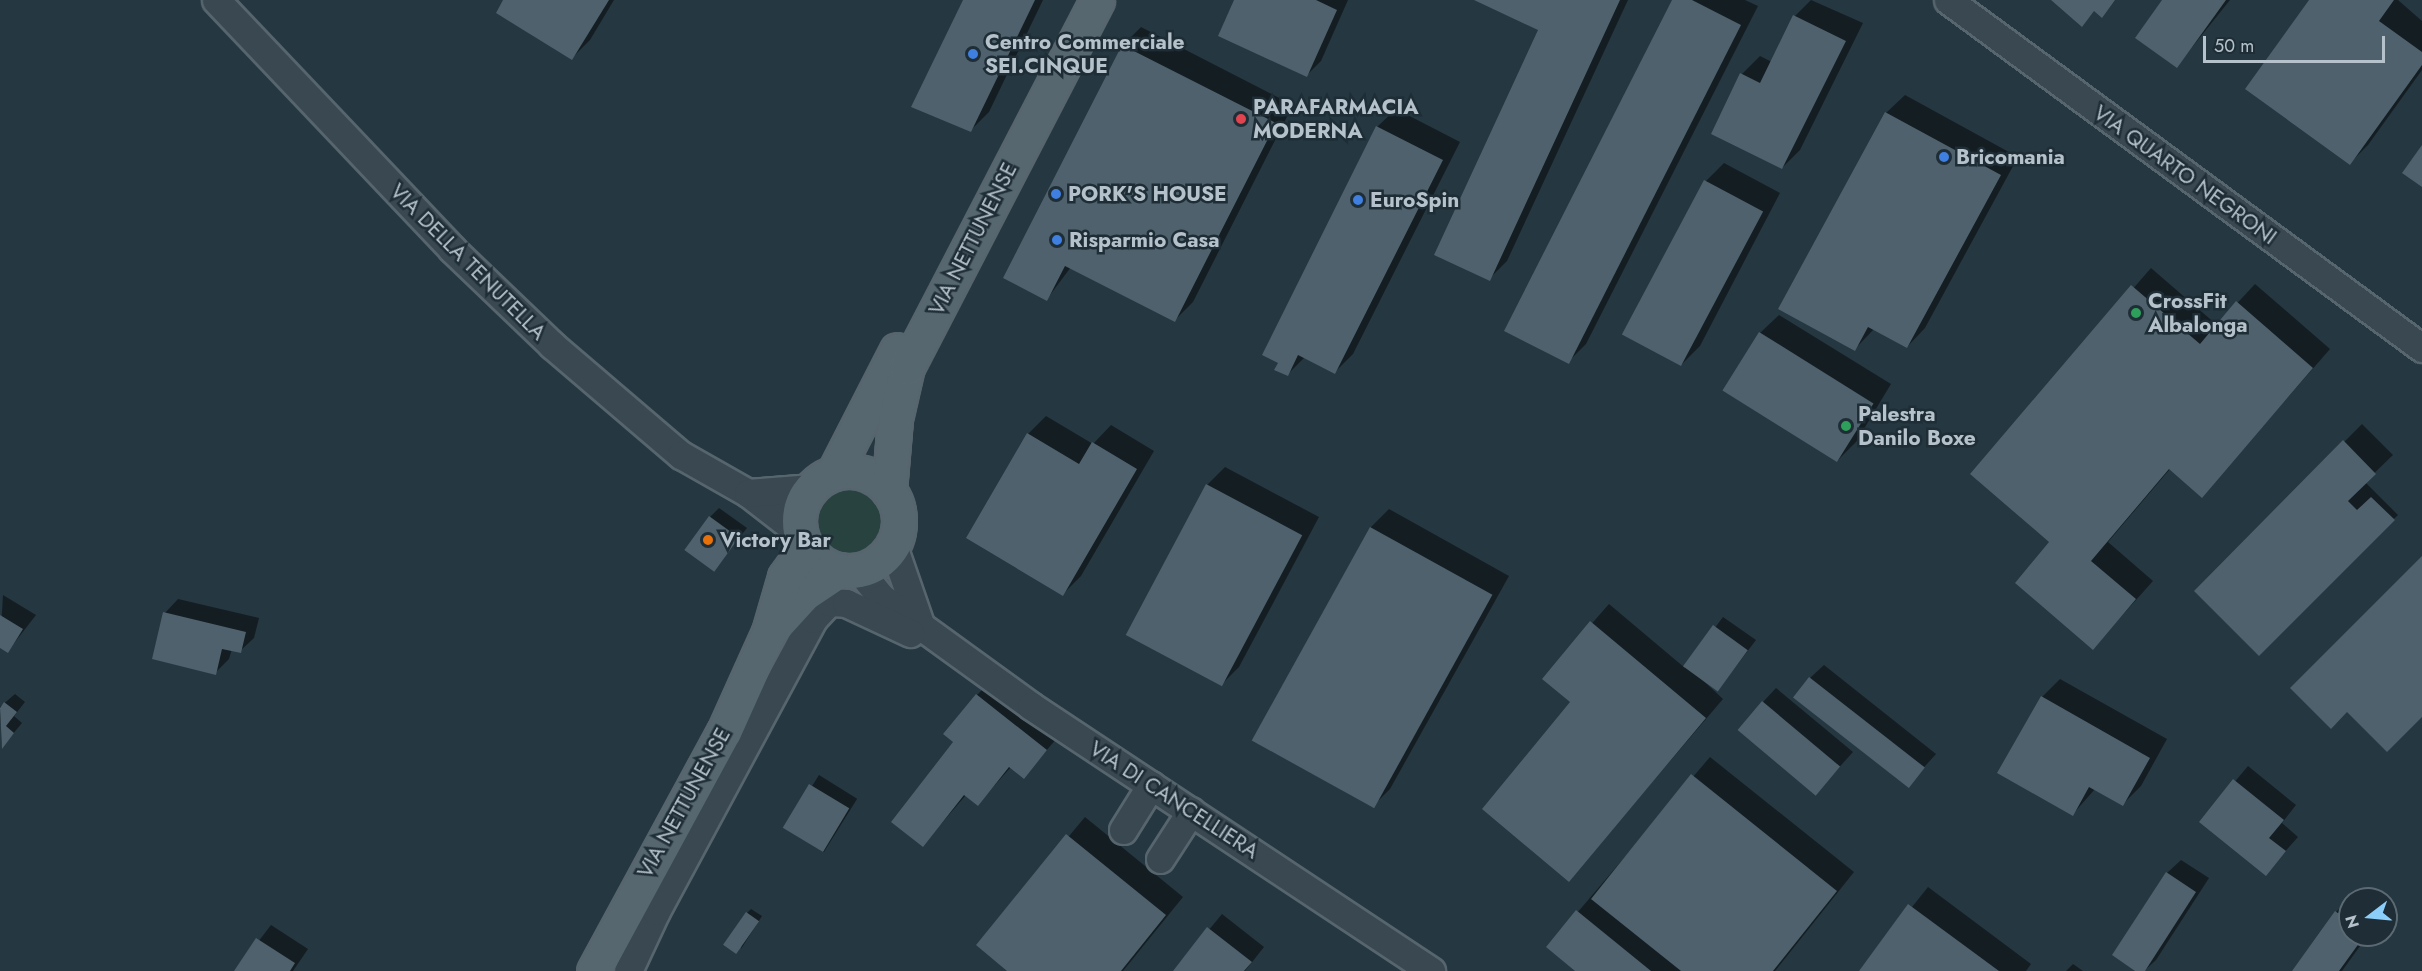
<!DOCTYPE html>
<style>
body{margin:0}
#map{position:relative;width:2422px;height:971px;overflow:hidden;background:#253741;font-family:Jost,sans-serif}
div>[style]{position:absolute}
.green>*{inset:0;background:#27423f}
.round{border-radius:50%}
.shadow>*{inset:0;background:#0007;transform-origin:0 0}
.building>*{inset:0;background:#4e616c;transform-origin:0 0}
.roads{filter:drop-shadow(2px 0 #57656e) drop-shadow(-2px 0 #57656e) drop-shadow(0 2px #57656e) drop-shadow(0 -2px #57656e)}
.minor>*{height:27px;margin:-13.5px;padding:0 13.5px;transform-origin:13.5px;border-radius:13.5px;background:#394851}
.major>*{height:33px;margin:-16.5px;padding:0 16.5px;transform-origin:16.5px;border-radius:16.5px;background:#576770}
.major>.ring{margin:-16.5px;padding:0;box-sizing:content-box;background:none;border:33px solid #576770;border-radius:50%}
.dots>*{width:16px;height:16px;translate:-50% -50%;box-sizing:border-box;border:3px solid #1e2d36;border-radius:50%}
span{translate:-50% -50%;white-space:nowrap;text-align:center;line-height:1.15;-webkit-text-stroke:5px #1e2d36;paint-order:stroke}
.poi-label{font-size:21px;color:#b6c2cb;font-weight:700}
.left{translate:0 -50%;text-align:left}
.street-label{font-size:21px;color:#b6c2cb}
.north{position:absolute;left:2338px;top:887px;width:60px;height:60px;box-sizing:border-box;background:#1e2d36;border:2px solid #5b6972;border-radius:50%;rotate:254deg;font-size:16px;font-weight:700;line-height:24px;text-align:center;color:#b6c2cb}
.north::after{content:'';display:block;margin:auto;width:21px;height:27px;background:#8ccefa;clip-path:polygon(50% 0,100% 100%,50% 72%,0 100%)}
.scale{position:absolute;left:2203px;top:36px;width:182px;height:27px;box-sizing:border-box;border:3px solid #b6c2cb;border-top:0;padding-left:8px;font-size:18px;line-height:21px;white-space:nowrap;color:#b6c2cb;-webkit-text-stroke:4px #1e2d36;paint-order:stroke}
</style>
<div id="map">
<div class="green">
<div class="round" style="left:812px;top:484px;width:72px;height:72px"></div>
</div>
<div class="shadow">
<div style="clip-path:polygon(505px 0,614px 0,590px 40px,572px 58px)"></div>
<div style="clip-path:polygon(965px 0,1043px 0,989px 112px,971px 130px)"></div>
<div style="clip-path:polygon(1236px 0,1348px 0,1321px 61px,1307px 75px)"></div>
<div style="clip-path:polygon(1477px 0,1628px 0,1507px 261px,1489px 279px,1540px 29px)"></div>
<div style="clip-path:polygon(1674px 0,1745px 0,1758px 6px,1586px 344px,1568px 362px)"></div>
<div style="clip-path:polygon(1811px 0,1863px 23px,1800px 150px,1782px 168px,1742px 74px,1760px 56px,1772px 62px,1795px 16px)"></div>
<div style="clip-path:polygon(2163px 0,2230px 0,2177px 66px)"></div>
<div style="clip-path:polygon(2311px 0,2398px 0,2422px 21px,2422px 70px,2368px 145px,2350px 163px)"></div>
<div style="clip-path:polygon(1141px 27px,1293px 105px,1193px 302px,1175px 320px,1071px 267px,1047px 299px,1005px 278px,1123px 45px)"></div>
<div style="clip-path:polygon(1905px 95px,2018px 157px,1925px 328px,1907px 347px,1874px 329px,1854px 350px,1886px 113px)"></div>
<div style="clip-path:polygon(1396px 109px,1460px 142px,1353px 354px,1335px 372px,1305px 357px,1287px 375px,1377px 127px)"></div>
<div style="clip-path:polygon(1724px 163px,1780px 193px,1700px 346px,1682px 364px,1706px 181px)"></div>
<div style="clip-path:polygon(2151px 268px,2217px 325px,2255px 284px,2330px 349px,2202px 496px,2170px 469px,2108px 542px,2153px 581px,2093px 648px,2051px 542px,1972px 474px)"></div>
<div style="clip-path:polygon(1779px 315px,1891px 384px,1856px 442px,1838px 460px,1760px 333px)"></div>
<div style="clip-path:polygon(1046px 416px,1093px 444px,1111px 425px,1154px 451px,1081px 576px,1063px 594px,1028px 434px)"></div>
<div style="clip-path:polygon(2362px 424px,2393px 455px,2365px 482px,2398px 515px,2381px 531px,2196px 591px)"></div>
<div style="clip-path:polygon(1225px 467px,1319px 517px,1239px 667px,1221px 685px,1207px 485px)"></div>
<div style="clip-path:polygon(719px 508px,747px 528px,714px 570px,710px 517px)"></div>
<div style="clip-path:polygon(1389px 509px,1509px 576px,1390px 789px,1372px 807px,1253px 740px,1371px 527px)"></div>
<div style="clip-path:polygon(3px 595px,36px 615px,8px 651px,0 646px)"></div>
<div style="clip-path:polygon(178px 599px,259px 618px,254px 638px,240px 651px,232px 649px,229px 659px,215px 673px,165px 613px)"></div>
<div style="clip-path:polygon(1609px 604px,1685px 668px,1723px 617px,1756px 640px,1719px 689px,1695px 673px,1723px 699px,1569px 880px,1572px 702px,1544px 678px)"></div>
<div style="clip-path:polygon(1824px 665px,1936px 754px,1907px 786px,1810px 678px)"></div>
<div style="clip-path:polygon(995px 677px,1063px 731px,1024px 777px,1011px 767px,978px 804px,966px 795px,923px 845px,956px 742px,977px 695px)"></div>
<div style="clip-path:polygon(2060px 679px,2167px 739px,2141px 786px,2123px 804px,2095px 789px,2073px 814px,2042px 697px)"></div>
<div style="clip-path:polygon(1776px 688px,1853px 752px,1816px 793px,1763px 702px)"></div>
<div style="clip-path:polygon(15px 694px,25px 702px,14px 716px,22px 723px,2px 747px,0 707px)"></div>
<div style="clip-path:polygon(1710px 757px,1854px 872px,1775px 971px,1577px 971px,1548px 947px)"></div>
<div style="clip-path:polygon(2248px 766px,2296px 805px,2282px 823px,2298px 837px,2265px 874px,2201px 822px)"></div>
<div style="left:819px;top:775px;width:45px;height:63px;rotate:32deg"></div>
<div style="clip-path:polygon(1085px 817px,1183px 897px,1123px 971px,1010px 971px,978px 945px)"></div>
<div style="clip-path:polygon(2181px 860px,2209px 878px,2156px 960px,2144px 971px,2138px 971px,2167px 873px)"></div>
<div style="clip-path:polygon(1928px 887px,2031px 964px,2026px 971px,1861px 971px)"></div>
<div style="clip-path:polygon(2354px 894px,2362px 899px,2350px 899px,2350px 935px,2368px 935px,2342px 971px,2294px 971px,2336px 912px)"></div>
<div style="clip-path:polygon(751px 909px,762px 916px,741px 949px,747px 913px)"></div>
<div style="clip-path:polygon(1222px 914px,1264px 947px,1245px 971px,1175px 971px)"></div>
<div style="clip-path:polygon(271px 925px,308px 949px,293px 971px,236px 971px)"></div>
<div style="clip-path:polygon(2073px 964px,2083px 971px,2066px 971px)"></div>
</div>
<div class="building">
<div style="clip-path:polygon(503px 0,609px 0,572px 60px,496px 13px)"></div>
<div style="clip-path:polygon(963px 0,1035px 0,971px 132px,911px 107px)"></div>
<div style="clip-path:polygon(1234px 0,1316px 0,1337px 10px,1307px 77px,1218px 36px)"></div>
<div style="clip-path:polygon(1474px 0,1620px 0,1490px 281px,1434px 255px,1538px 30px)"></div>
<div style="clip-path:polygon(1672px 0,1692px 0,1741px 25px,1569px 364px,1504px 331px)"></div>
<div style="clip-path:polygon(2051px 0,2115px 0,2102px 18px,2094px 11px,2082px 27px)"></div>
<div style="clip-path:polygon(2162px 0,2226px 0,2177px 68px,2135px 38px)"></div>
<div style="clip-path:polygon(2309px 0,2394px 0,2379px 21px,2422px 52px,2422px 65px,2350px 165px,2245px 89px)"></div>
<div style="clip-path:polygon(1793px 15px,1846px 41px,1782px 169px,1711px 134px,1740px 73px,1760px 83px)"></div>
<div style="clip-path:polygon(1122px 45px,1276px 123px,1175px 322px,1065px 266px,1047px 301px,1003px 278px)"></div>
<div style="clip-path:polygon(1885px 112px,2001px 175px,1907px 348px,1868px 327px,1855px 351px,1778px 309px)"></div>
<div style="clip-path:polygon(1376px 126px,1443px 160px,1335px 374px,1298px 355px,1288px 376px,1274px 370px,1278px 363px,1262px 355px)"></div>
<div style="clip-path:polygon(2422px 145px,2422px 187px,2402px 173px)"></div>
<div style="left:1704px;top:180px;width:67px;height:175px;rotate:28deg"></div>
<div style="clip-path:polygon(2131px 285px,2200px 344px,2236px 301px,2313px 368px,2202px 498px,2169px 469px,2091px 561px,2136px 599px,2093px 650px,2015px 583px,2049px 542px,1970px 474px)"></div>
<div style="left:1759px;top:332px;width:135px;height:69px;rotate:32deg"></div>
<div style="clip-path:polygon(1027px 433px,1079px 464px,1092px 442px,1137px 469px,1063px 596px,966px 538px)"></div>
<div style="clip-path:polygon(2343px 440px,2376px 474px,2348px 501px,2357px 510px,2371px 497px,2395px 520px,2259px 656px,2194px 591px)"></div>
<div style="left:1206px;top:484px;width:109px;height:171px;rotate:28deg"></div>
<div style="left:709px;top:516px;width:37px;height:42px;rotate:36deg"></div>
<div style="left:1370px;top:527px;width:140px;height:244px;rotate:29deg"></div>
<div style="clip-path:polygon(2422px 556px,2422px 717px,2387px 752px,2347px 712px,2331px 729px,2290px 688px)"></div>
<div style="clip-path:polygon(163px 612px,246px 632px,241px 653px,222px 649px,216px 675px,152px 659px)"></div>
<div style="clip-path:polygon(0 615px,23px 629px,8px 653px,0 648px)"></div>
<div style="clip-path:polygon(1590px 621px,1706px 718px,1569px 882px,1482px 809px,1570px 702px,1542px 679px)"></div>
<div style="left:1713px;top:625px;width:43px;height:51px;rotate:36deg"></div>
<div style="left:1809px;top:677px;width:147px;height:26px;rotate:38deg"></div>
<div style="clip-path:polygon(976px 694px,1047px 750px,1024px 779px,1009px 767px,978px 806px,964px 795px,923px 847px,891px 822px,953px 742px,943px 734px)"></div>
<div style="clip-path:polygon(2041px 696px,2150px 758px,2123px 806px,2089px 787px,2073px 816px,1997px 773px)"></div>
<div style="left:1762px;top:701px;width:102px;height:38px;rotate:40deg"></div>
<div style="clip-path:polygon(4px 702px,17px 712px,6px 726px,14px 733px,2px 749px,0 708px)"></div>
<div style="clip-path:polygon(1691px 774px,1837px 891px,1773px 971px,1681px 971px,1591px 899px)"></div>
<div style="clip-path:polygon(2233px 779px,2284px 820px,2269px 838px,2286px 851px,2266px 876px,2199px 822px)"></div>
<div style="left:809px;top:784px;width:47px;height:51px;rotate:31deg"></div>
<div style="clip-path:polygon(1066px 834px,1166px 915px,1121px 971px,1007px 971px,976px 945px)"></div>
<div style="clip-path:polygon(2166px 872px,2196px 892px,2145px 971px,2135px 971px,2112px 955px)"></div>
<div style="clip-path:polygon(1908px 904px,1999px 971px,1859px 971px)"></div>
<div style="clip-path:polygon(1576px 910px,1651px 971px,1575px 971px,1546px 947px)"></div>
<div style="clip-path:polygon(2335px 911px,2350px 922px,2350px 935px,2365px 935px,2339px 971px,2292px 971px)"></div>
<div style="left:746px;top:912px;width:16px;height:40px;rotate:35deg"></div>
<div style="clip-path:polygon(1207px 927px,1252px 962px,1244px 971px,1173px 971px)"></div>
<div style="clip-path:polygon(256px 938px,295px 963px,290px 971px,234px 971px)"></div>
</div>
<div class="roads">
<div class="minor">
<div style="left:216px;top:0;width:343px;rotate:46.5deg"></div>
<div style="left:452px;top:249px;width:139px;rotate:43.8deg"></div>
<div style="left:552px;top:345px;width:170px;rotate:40.5deg"></div>
<div style="left:681px;top:455px;width:77px;rotate:29.6deg"></div>
<div style="left:748px;top:493px;width:67px;rotate:37.7deg"></div>
<div style="left:1948px;top:0;width:588px;rotate:36.29deg"></div>
<div style="left:748px;top:493px;width:64px;rotate:-4.5deg"></div>
<div style="left:893px;top:546px;width:83px;rotate:70.9deg"></div>
<div style="left:859px;top:570px;width:36px;rotate:51deg"></div>
<div style="left:882px;top:598px;width:184px;rotate:35.9deg"></div>
<div style="left:1031px;top:706px;width:480px;rotate:33.5deg"></div>
<div style="left:1123px;top:830px;width:53px;rotate:-58.1deg"></div>
<div style="left:1160px;top:859px;width:57px;rotate:-57.1deg"></div>
<div style="left:628px;top:971px;width:66px;rotate:-65deg"></div>
<div style="left:656px;top:911px;width:332px;rotate:-61.7deg"></div>
<div style="left:813px;top:619px;width:23px;rotate:-47deg"></div>
<div style="left:829px;top:602px;width:17px;rotate:3deg"></div>
<div style="left:846px;top:603px;width:71px;rotate:25.1deg"></div>
</div>
<div class="major">
<div class="ring" style="left:799px;top:471px;width:67px;height:67px"></div>
<div style="left:834px;top:473px;width:138px;rotate:-62.9deg"></div>
<div style="left:889px;top:491px;width:72px;rotate:-85.2deg"></div>
<div style="left:895px;top:419px;width:53px;rotate:-77deg"></div>
<div style="left:907px;top:367px;width:413px;rotate:-62.6deg"></div>
<div style="left:773px;top:628px;width:46px;rotate:-47.6deg"></div>
<div style="left:804px;top:594px;width:43px;rotate:-33.7deg"></div>
<div style="left:594px;top:971px;width:272px;rotate:-61.5deg"></div>
<div style="left:724px;top:732px;width:110px;rotate:-65.8deg"></div>
<div style="left:769px;top:632px;width:57px;rotate:-73.8deg"></div>
<div style="left:785px;top:577px;width:37px;rotate:-54deg"></div>
</div>
</div>
<div class="dots">
<div style="left:973px;top:54px;background:#3f7fe0"></div>
<div style="left:1241px;top:119px;background:#e0444e"></div>
<div style="left:1944px;top:157px;background:#3f7fe0"></div>
<div style="left:1056px;top:194px;background:#3f7fe0"></div>
<div style="left:1358px;top:200px;background:#3f7fe0"></div>
<div style="left:1057px;top:240px;background:#3f7fe0"></div>
<div style="left:2136px;top:313px;background:#2e9e5b"></div>
<div style="left:1846px;top:426px;background:#2e9e5b"></div>
<div style="left:708px;top:540px;background:#e8710a"></div>
</div>
<div class="poi-label">
<span class="left" style="left:985px;top:54px">Centro Commerciale<br>SEI.CINQUE</span>
<span class="left" style="left:1253px;top:119px">PARAFARMACIA<br>MODERNA</span>
<span class="left" style="left:1956px;top:157px">Bricomania</span>
<span class="left" style="left:1068px;top:194px">PORK'S HOUSE</span>
<span class="left" style="left:1370px;top:200px">EuroSpin</span>
<span class="left" style="left:1069px;top:240px">Risparmio Casa</span>
<span class="left" style="left:2148px;top:313px">CrossFit<br>Albalonga</span>
<span class="left" style="left:1858px;top:426px">Palestra<br>Danilo Boxe</span>
<span class="left" style="left:720px;top:540px">Victory Bar</span>
</div>
<div class="street-label">
<span style="left:2185px;top:175px;rotate:36deg">VIA QUARTO NEGRONI</span>
<span style="left:973px;top:239px;rotate:-63deg">VIA NETTUNENSE</span>
<span style="left:468px;top:262px;rotate:45deg">VIA DELLA TENUTELLA</span>
<span style="left:1174px;top:800px;rotate:33deg">VIA DI CANCELLIERA</span>
<span style="left:684px;top:803px;rotate:-61deg">VIA NETTUNENSE</span>
</div>
<div class="north">N</div>
<div class="scale">50 m</div>
</div>
